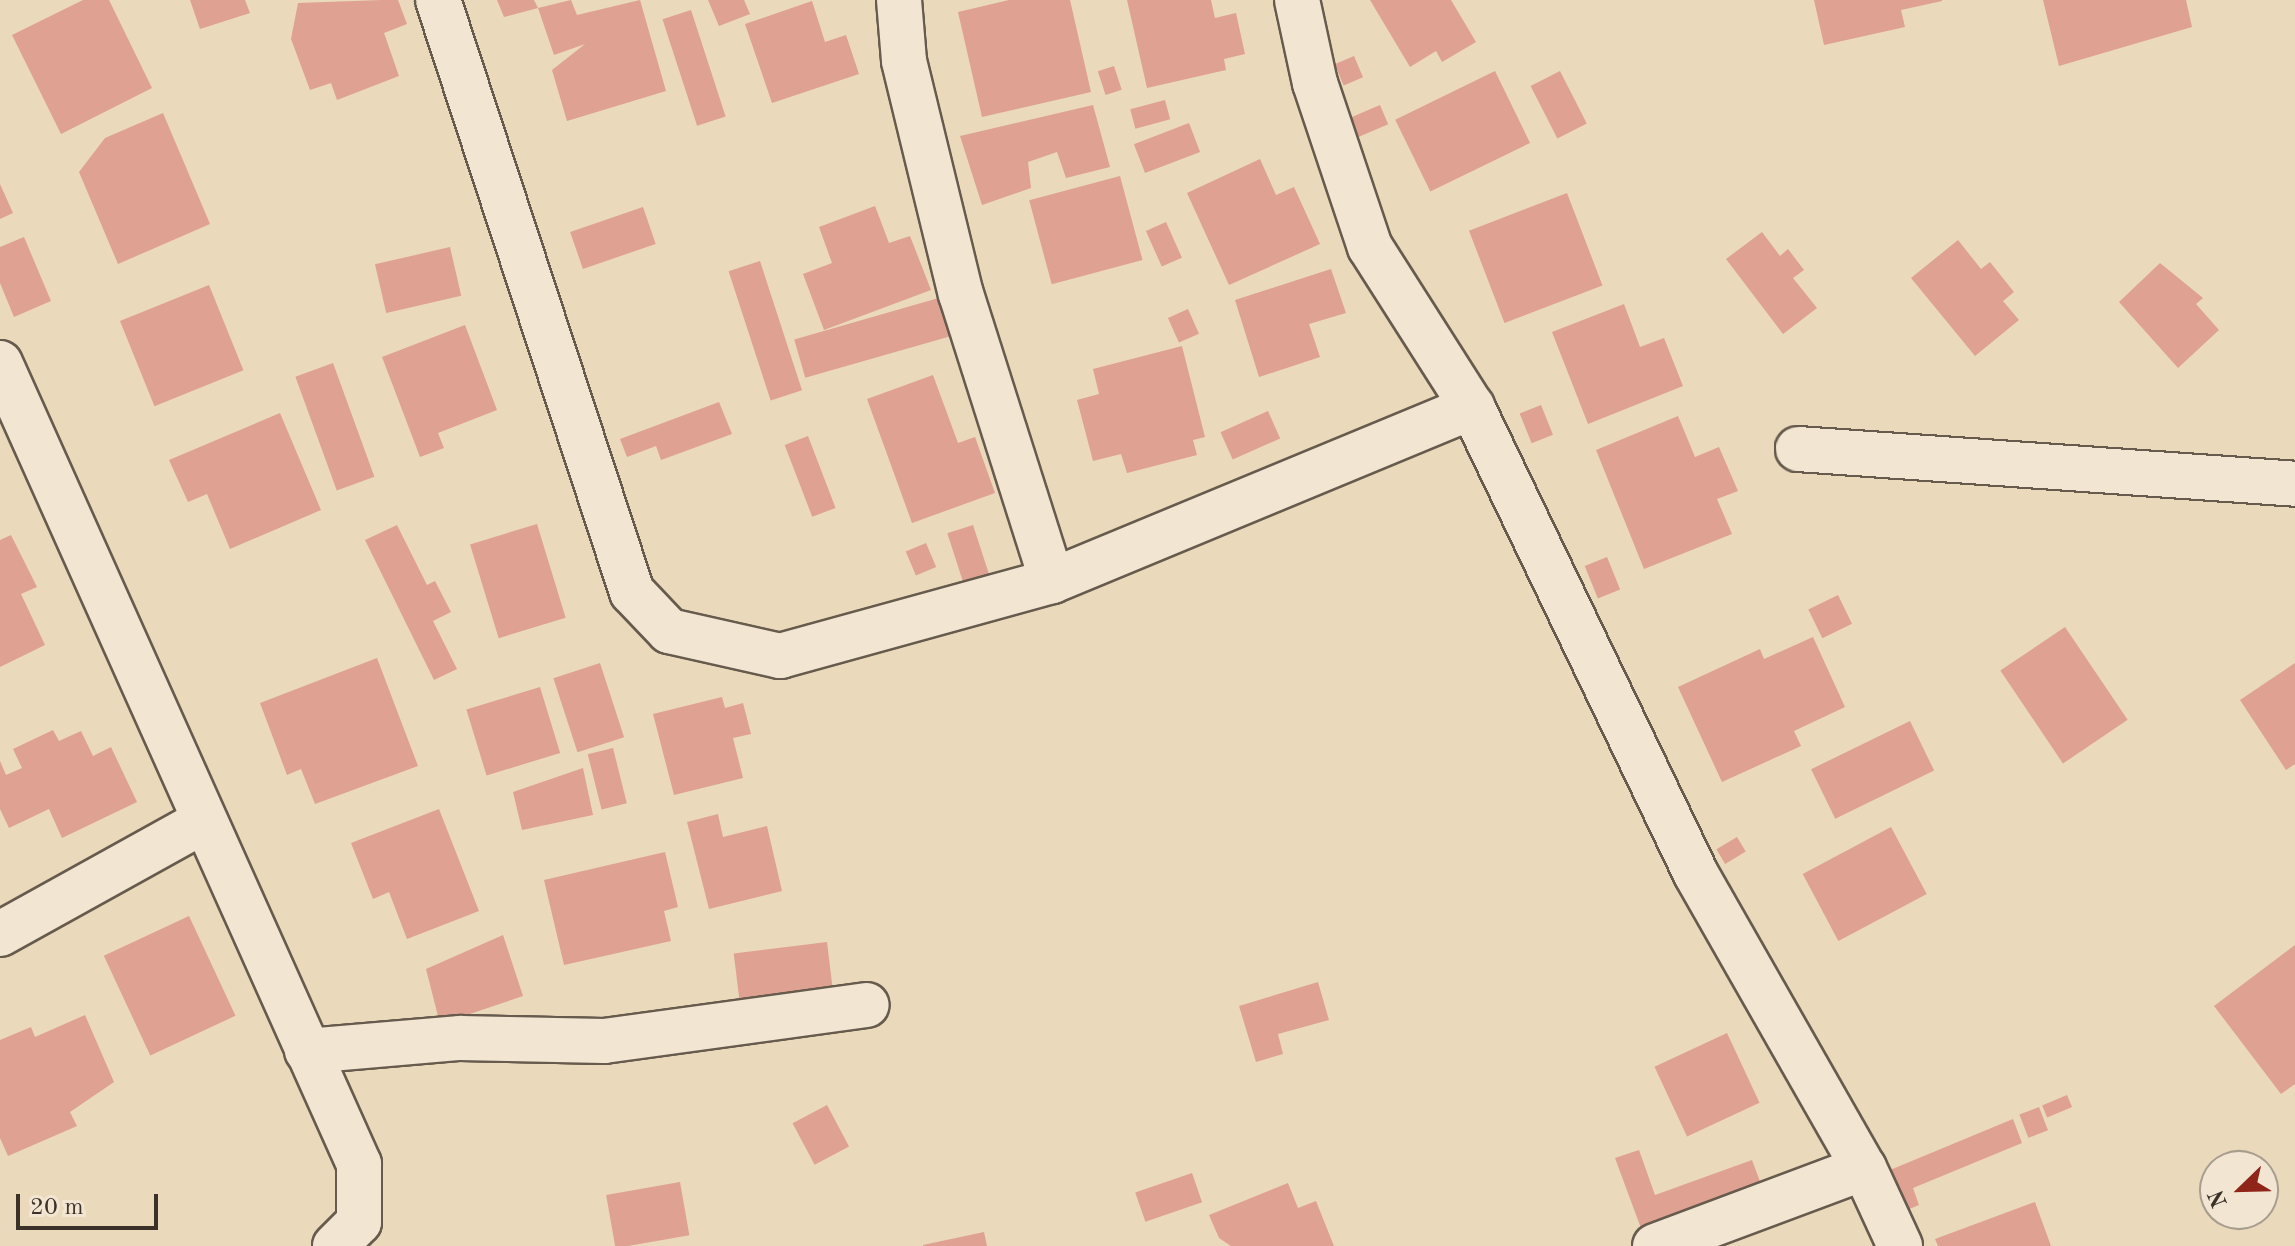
<!DOCTYPE html>
<style>
body{margin:0}
#map{position:relative;width:2295px;height:1246px;overflow:hidden;background:#ebd9bb;font-family:"Old Standard TT",serif}
div>[style]{position:absolute}
.building>*{inset:0;background:#dfa191;transform-origin:0 0}
.roads{filter:drop-shadow(2px 0 #665b4d) drop-shadow(-2px 0 #665b4d) drop-shadow(0 2px #665b4d) drop-shadow(0 -2px #665b4d)}
.minor>*{height:44px;margin:-22px;padding:0 22px;transform-origin:22px;border-radius:22px;background:#f2e6d3}
span{translate:-50% -50%;white-space:nowrap;text-align:center;line-height:1.15;-webkit-text-stroke:6px #f2e6d3;paint-order:stroke}
.north{position:absolute;left:2199px;top:1150px;width:80px;height:80px;box-sizing:border-box;background:#f2e6d3;border:2px solid #a89e8f;border-radius:50%;rotate:247deg;font-size:22px;font-weight:700;line-height:32px;text-align:center;color:#3a3128}
.north::after{content:'';display:block;margin:auto;width:28px;height:36px;background:#8f2418;clip-path:polygon(50% 0,100% 100%,50% 72%,0 100%)}
.scale{position:absolute;left:16px;top:1194px;width:142px;height:36px;box-sizing:border-box;border:4px solid #3a3128;border-top:0;padding-left:10px;font-size:24px;line-height:28px;white-space:nowrap;color:#3a3128;-webkit-text-stroke:6px #f2e6d3;paint-order:stroke}
</style>
<div id="map">
<div class="building">
<div style="clip-path:polygon(83px 0,109px 0,152px 88px,61px 134px,12px 35px)"></div>
<div style="clip-path:polygon(190px 0,245px 0,250px 13px,200px 29px)"></div>
<div style="clip-path:polygon(382px 0,398px 0,407px 24px,384px 33px,399px 76px,337px 100px,331px 83px,310px 90px,291px 39px,298px 3px)"></div>
<div style="clip-path:polygon(497px 0,534px 0,538px 8px,504px 17px)"></div>
<div style="clip-path:polygon(571px 0,577px 15px,640px 0,666px 91px,567px 121px,552px 70px,585px 44px,554px 55px,538px 8px)"></div>
<div style="clip-path:polygon(708px 0,744px 0,750px 14px,719px 26px)"></div>
<div style="clip-path:polygon(1009px 0,1070px 0,1091px 92px,982px 117px,958px 12px)"></div>
<div style="clip-path:polygon(1127px 0,1211px 0,1215px 18px,1236px 13px,1245px 54px,1224px 59px,1226px 70px,1147px 88px)"></div>
<div style="clip-path:polygon(1370px 0,1451px 0,1476px 42px,1442px 62px,1436px 51px,1410px 67px)"></div>
<div style="clip-path:polygon(1814px 0,1942px 0,1942px 1px,1901px 10px,1905px 27px,1824px 45px)"></div>
<div style="clip-path:polygon(2043px 0,2186px 0,2192px 27px,2059px 66px)"></div>
<div style="clip-path:polygon(812px 1px,825px 42px,846px 35px,859px 74px,772px 103px,745px 24px)"></div>
<div style="left:691px;top:10px;width:112px;height:30px;rotate:72deg"></div>
<div style="left:1354px;top:56px;width:23px;height:21px;rotate:67deg"></div>
<div style="left:1114px;top:66px;width:25px;height:17px;rotate:72deg"></div>
<div style="left:1495px;top:71px;width:80px;height:111px;rotate:64deg"></div>
<div style="left:1560px;top:71px;width:59px;height:33px;rotate:63deg"></div>
<div style="left:1165px;top:100px;width:20px;height:36px;rotate:75deg"></div>
<div style="clip-path:polygon(1093px 105px,1110px 167px,1066px 178px,1057px 152px,1028px 162px,1031px 188px,982px 205px,960px 136px)"></div>
<div style="left:1380px;top:105px;width:21px;height:33px;rotate:67deg"></div>
<div style="clip-path:polygon(163px 113px,210px 224px,118px 264px,79px 172px,105px 138px)"></div>
<div style="left:1189px;top:123px;width:31px;height:59px;rotate:69deg"></div>
<div style="clip-path:polygon(1260px 159px,1276px 195px,1294px 187px,1320px 244px,1229px 285px,1187px 193px)"></div>
<div style="left:1120px;top:176px;width:87px;height:94px;rotate:75deg"></div>
<div style="clip-path:polygon(0 184px,13px 213px,0 219px)"></div>
<div style="left:1567px;top:193px;width:99px;height:105px;rotate:69deg"></div>
<div style="clip-path:polygon(875px 206px,889px 243px,910px 236px,931px 290px,824px 330px,803px 274px,832px 263px,819px 227px)"></div>
<div style="left:643px;top:207px;width:39px;height:77px;rotate:71deg"></div>
<div style="left:1166px;top:222px;width:39px;height:22px;rotate:66deg"></div>
<div style="clip-path:polygon(1762px 232px,1780px 256px,1788px 249px,1804px 270px,1793px 278px,1817px 308px,1783px 334px,1726px 259px)"></div>
<div style="clip-path:polygon(24px 237px,51px 301px,14px 317px,0 283px,0 247px)"></div>
<div style="clip-path:polygon(1958px 240px,1981px 269px,1990px 262px,2014px 292px,2003px 301px,2019px 320px,1975px 356px,1911px 278px)"></div>
<div style="left:450px;top:247px;width:50px;height:77px;rotate:77deg"></div>
<div style="left:760px;top:261px;width:136px;height:33px;rotate:72deg"></div>
<div style="clip-path:polygon(2160px 263px,2203px 298px,2196px 304px,2219px 330px,2178px 368px,2119px 302px)"></div>
<div style="clip-path:polygon(1331px 269px,1346px 313px,1309px 324px,1320px 357px,1259px 377px,1235px 300px)"></div>
<div style="left:209px;top:285px;width:92px;height:96px;rotate:68deg"></div>
<div style="left:949px;top:295px;width:40px;height:161px;rotate:74deg"></div>
<div style="clip-path:polygon(1624px 304px,1640px 347px,1664px 338px,1683px 386px,1588px 424px,1552px 332px)"></div>
<div style="left:1188px;top:309px;width:27px;height:22px;rotate:66deg"></div>
<div style="clip-path:polygon(465px 325px,497px 410px,438px 433px,444px 448px,420px 457px,382px 357px)"></div>
<div style="clip-path:polygon(1182px 346px,1205px 437px,1193px 440px,1197px 455px,1127px 473px,1121px 454px,1093px 461px,1077px 400px,1099px 394px,1093px 369px)"></div>
<div style="left:333px;top:363px;width:121px;height:40px;rotate:70deg"></div>
<div style="clip-path:polygon(933px 375px,958px 443px,975px 437px,995px 493px,912px 523px,867px 399px)"></div>
<div style="clip-path:polygon(719px 402px,732px 434px,661px 460px,656px 446px,627px 457px,620px 439px)"></div>
<div style="left:1541px;top:405px;width:32px;height:23px;rotate:68deg"></div>
<div style="left:1268px;top:411px;width:30px;height:52px;rotate:66deg"></div>
<div style="clip-path:polygon(280px 413px,321px 510px,230px 549px,207px 494px,188px 502px,169px 460px)"></div>
<div style="clip-path:polygon(1678px 416px,1695px 457px,1719px 447px,1738px 491px,1717px 499px,1732px 534px,1644px 569px,1596px 450px)"></div>
<div style="left:808px;top:436px;width:77px;height:25px;rotate:69deg"></div>
<div style="left:537px;top:524px;width:98px;height:70px;rotate:73deg"></div>
<div style="clip-path:polygon(397px 525px,427px 585px,435px 581px,451px 612px,433px 621px,457px 669px,434px 680px,365px 540px)"></div>
<div style="left:973px;top:525px;width:59px;height:27px;rotate:72deg"></div>
<div style="clip-path:polygon(11px 535px,37px 587px,21px 594px,45px 645px,0 667px,0 540px)"></div>
<div style="left:926px;top:543px;width:26px;height:22px;rotate:67deg"></div>
<div style="left:1607px;top:557px;width:35px;height:24px;rotate:68deg"></div>
<div style="left:1838px;top:595px;width:32px;height:33px;rotate:64deg"></div>
<div style="left:2065px;top:627px;width:112px;height:78px;rotate:56deg"></div>
<div style="clip-path:polygon(1813px 637px,1845px 707px,1794px 731px,1801px 746px,1722px 782px,1678px 687px,1760px 649px,1764px 659px)"></div>
<div style="clip-path:polygon(377px 658px,418px 766px,315px 804px,301px 769px,287px 775px,260px 703px)"></div>
<div style="left:600px;top:663px;width:78px;height:49px;rotate:72deg"></div>
<div style="clip-path:polygon(2295px 663px,2295px 764px,2286px 770px,2240px 700px)"></div>
<div style="left:540px;top:687px;width:69px;height:77px;rotate:73deg"></div>
<div style="clip-path:polygon(722px 697px,725px 708px,743px 703px,751px 734px,733px 738px,743px 778px,674px 795px,653px 714px)"></div>
<div style="left:1910px;top:721px;width:55px;height:110px;rotate:64deg"></div>
<div style="clip-path:polygon(53px 730px,59px 741px,81px 731px,93px 756px,111px 747px,137px 802px,62px 838px,49px 809px,9px 828px,0 809px,0 761px,6px 775px,22px 768px,13px 749px)"></div>
<div style="left:613px;top:748px;width:57px;height:26px;rotate:76deg"></div>
<div style="clip-path:polygon(583px 768px,593px 815px,522px 830px,513px 792px)"></div>
<div style="clip-path:polygon(439px 809px,479px 911px,407px 939px,389px 892px,373px 899px,351px 843px)"></div>
<div style="clip-path:polygon(718px 814px,723px 837px,767px 826px,782px 891px,709px 909px,687px 822px)"></div>
<div style="left:1891px;top:827px;width:76px;height:100px;rotate:62deg"></div>
<div style="left:1737px;top:837px;width:17px;height:24px;rotate:59deg"></div>
<div style="clip-path:polygon(665px 852px,678px 907px,664px 911px,671px 941px,564px 965px,544px 880px)"></div>
<div style="left:189px;top:916px;width:110px;height:94px;rotate:65deg"></div>
<div style="clip-path:polygon(503px 935px,523px 996px,440px 1024px,426px 969px)"></div>
<div style="left:827px;top:942px;width:47px;height:94px;rotate:83deg"></div>
<div style="clip-path:polygon(2295px 945px,2295px 1084px,2281px 1094px,2214px 1006px)"></div>
<div style="clip-path:polygon(1318px 982px,1329px 1020px,1278px 1034px,1283px 1054px,1256px 1062px,1239px 1006px)"></div>
<div style="clip-path:polygon(85px 1015px,114px 1082px,70px 1112px,77px 1126px,8px 1156px,0 1138px,0 1040px,31px 1027px,35px 1037px)"></div>
<div style="left:1727px;top:1033px;width:77px;height:80px;rotate:65deg"></div>
<div style="left:2067px;top:1095px;width:13px;height:27px;rotate:67deg"></div>
<div style="left:827px;top:1105px;width:47px;height:39px;rotate:62deg"></div>
<div style="left:2039px;top:1107px;width:25px;height:21px;rotate:69deg"></div>
<div style="clip-path:polygon(2013px 1119px,2022px 1143px,1913px 1188px,1919px 1205px,1907px 1210px,1890px 1170px)"></div>
<div style="clip-path:polygon(1639px 1150px,1655px 1195px,1752px 1160px,1762px 1187px,1642px 1231px,1615px 1158px)"></div>
<div style="left:1192px;top:1173px;width:31px;height:60px;rotate:71deg"></div>
<div style="left:680px;top:1182px;width:54px;height:75px;rotate:80deg"></div>
<div style="clip-path:polygon(1288px 1183px,1298px 1208px,1316px 1201px,1334px 1246px,1231px 1246px,1219px 1238px,1209px 1215px)"></div>
<div style="clip-path:polygon(2035px 1202px,2051px 1246px,1938px 1246px,1935px 1239px)"></div>
<div style="clip-path:polygon(984px 1232px,987px 1246px,923px 1246px,923px 1245px)"></div>
</div>
<div class="roads">
<div class="minor">
<div style="left:438px;top:0;width:623px;rotate:71.86deg"></div>
<div style="left:632px;top:592px;width:54px;rotate:46.5deg"></div>
<div style="left:669px;top:631px;width:114px;rotate:12.7deg"></div>
<div style="left:780px;top:656px;width:282px;rotate:-15.4deg"></div>
<div style="left:1052px;top:581px;width:455px;rotate:-22.5deg"></div>
<div style="left:899px;top:0;width:61px;rotate:85.3deg"></div>
<div style="left:904px;top:61px;width:240px;rotate:76.3deg"></div>
<div style="left:961px;top:294px;width:301px;rotate:72.4deg"></div>
<div style="left:1297px;top:0;width:85px;rotate:77.8deg"></div>
<div style="left:1315px;top:83px;width:173px;rotate:71.5deg"></div>
<div style="left:1370px;top:247px;width:190px;rotate:57.5deg"></div>
<div style="left:1472px;top:407px;width:518px;rotate:64.37deg"></div>
<div style="left:1696px;top:874px;width:339px;rotate:60.3deg"></div>
<div style="left:1864px;top:1168px;width:86px;rotate:65.2deg"></div>
<div style="left:0;top:363px;width:878px;rotate:65.86deg"></div>
<div style="left:359px;top:1164px;width:58px;rotate:90deg"></div>
<div style="left:359px;top:1222px;width:34px;rotate:135deg"></div>
<div style="left:1798px;top:449px;width:498px;rotate:4deg"></div>
<div style="left:0;top:934px;width:231px;rotate:-29deg"></div>
<div style="left:307px;top:1051px;width:154px;rotate:-4.9deg"></div>
<div style="left:460px;top:1038px;width:144px;rotate:1.2deg"></div>
<div style="left:604px;top:1041px;width:265px;rotate:-7.8deg"></div>
<div style="left:1655px;top:1246px;width:223px;rotate:-20.5deg"></div>
</div>
</div>
<div class="north">N</div>
<div class="scale">20 m</div>
</div>
